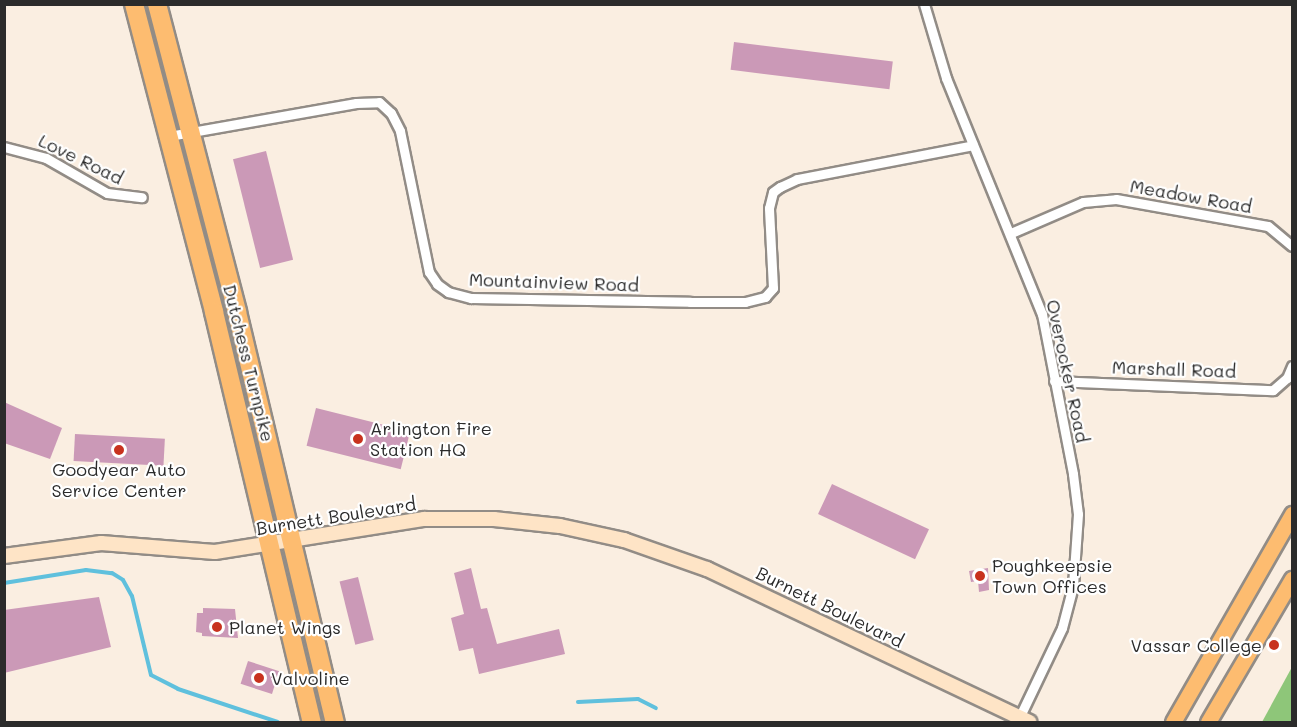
<!DOCTYPE html>
<style>
body{margin:0}
#map{position:relative;width:1297px;height:727px;overflow:hidden;background:#faeee1;font-family:Mali,sans-serif}
div>[style]{position:absolute}
.green>*{inset:0;background:#8ec679}
.stream>*{height:4px;margin:-2px;padding:0 2px;transform-origin:2px;border-radius:2px;background:#5fc0dd}
.building>*{inset:0;background:#cb99b7;transform-origin:0 0}
.roads{filter:drop-shadow(2px 0 #928c86) drop-shadow(-2px 0 #928c86) drop-shadow(0 2px #928c86) drop-shadow(0 -2px #928c86)}
.street>*{height:9px;margin:-4.5px;padding:0 4.5px;transform-origin:4.5px;border-radius:4.5px;background:#fff}
.secondary>*{height:14px;margin:-7px;padding:0 7px;transform-origin:7px;border-radius:7px;background:#fee4c6}
.primary>*{height:15px;margin:-7.5px;padding:0 7.5px;transform-origin:7.5px;border-radius:7.5px;background:#fdbc70}
.highway>*{height:18px;margin:-9px;padding:0 9px;transform-origin:9px;border-radius:9px;background:#fdbc70}
.dots>*{width:16px;height:16px;translate:-50% -50%;box-sizing:border-box;border:3px solid #fff;border-radius:50%}
span{translate:-50% -50%;white-space:nowrap;text-align:center;line-height:1.15;-webkit-text-stroke:4.5px #fff;paint-order:stroke}
.street-label{font-size:18px;color:#2b2b2b}
.poi-label{font-size:18px;color:#2b2b2b}
.left{translate:0 -50%;text-align:left}
.right{translate:-100% -50%;text-align:right}
.frame{position:absolute;inset:0;border:6px solid #2b2b2b;pointer-events:none}
</style>
<div id="map">
<div class="green">
<div style="clip-path:polygon(1292px 667px,1292px 722px,1262px 722px)"></div>
</div>
<div class="stream">
<div style="left:4px;top:583px;width:83px;rotate:-9deg"></div>
<div style="left:86px;top:570px;width:26px;rotate:7deg"></div>
<div style="left:112px;top:573px;width:13px;rotate:32deg"></div>
<div style="left:123px;top:580px;width:18px;rotate:61deg"></div>
<div style="left:132px;top:596px;width:81px;rotate:76.5deg"></div>
<div style="left:151px;top:675px;width:30px;rotate:27deg"></div>
<div style="left:178px;top:689px;width:105px;rotate:18.3deg"></div>
<div style="left:578px;top:702px;width:60px;rotate:-2.9deg"></div>
<div style="left:638px;top:699px;width:20px;rotate:27deg"></div>
</div>
<div class="building">
<div style="left:734px;top:42px;width:160px;height:28px;rotate:7deg"></div>
<div style="left:266px;top:151px;width:112px;height:34px;rotate:76deg"></div>
<div style="clip-path:polygon(4px 402px,62px 428px,50px 459px,4px 443px)"></div>
<div style="left:316px;top:408px;width:97px;height:39px;rotate:14deg"></div>
<div style="left:75px;top:434px;width:90px;height:27px;rotate:3deg"></div>
<div style="left:832px;top:484px;width:107px;height:33px;rotate:25deg"></div>
<div style="clip-path:polygon(471px 568px,481px 609px,487px 608px,497px 644px,559px 629px,565px 654px,479px 674px,473px 648px,459px 651px,451px 618px,464px 614px,454px 573px)"></div>
<div style="clip-path:polygon(988px 568px,989px 590px,979px 592px,978px 581px,971px 582px,969px 571px)"></div>
<div style="left:358px;top:577px;width:65px;height:19px;rotate:76deg"></div>
<div style="clip-path:polygon(99px 597px,111px 647px,4px 673px,4px 610px)"></div>
<div style="clip-path:polygon(203px 608px,235px 609px,238px 638px,202px 636px,202px 633px,196px 632px,197px 613px,203px 613px)"></div>
<div style="left:248px;top:661px;width:33px;height:24px;rotate:18deg"></div>
</div>
<div class="roads">
<div class="street">
<div style="left:924px;top:4px;width:77px;rotate:73.4deg"></div>
<div style="left:946px;top:78px;width:255px;rotate:67.9deg"></div>
<div style="left:1042px;top:314px;width:163px;rotate:79deg"></div>
<div style="left:1073px;top:474px;width:40px;rotate:82.9deg"></div>
<div style="left:1078px;top:514px;width:72px;rotate:94deg"></div>
<div style="left:1073px;top:586px;width:43px;rotate:104.7deg"></div>
<div style="left:1062px;top:628px;width:100px;rotate:115.5deg"></div>
<div style="left:169px;top:136px;width:190px;rotate:-10deg"></div>
<div style="left:356px;top:103px;width:23px;rotate:-2deg"></div>
<div style="left:379px;top:102px;width:16px;rotate:43deg"></div>
<div style="left:391px;top:113px;width:20px;rotate:63deg"></div>
<div style="left:400px;top:131px;width:144px;rotate:78.4deg"></div>
<div style="left:429px;top:272px;width:14px;rotate:56deg"></div>
<div style="left:437px;top:284px;width:14px;rotate:36deg"></div>
<div style="left:448px;top:292px;width:24px;rotate:15deg"></div>
<div style="left:471px;top:298px;width:219px;rotate:1deg"></div>
<div style="left:690px;top:302px;width:55px"></div>
<div style="left:745px;top:302px;width:21px;rotate:-14deg"></div>
<div style="left:765px;top:297px;width:12px;rotate:-48deg"></div>
<div style="left:773px;top:288px;width:80px;rotate:-92.9deg"></div>
<div style="left:769px;top:208px;width:16px;rotate:-76deg"></div>
<div style="left:773px;top:192px;width:9px;rotate:-36deg"></div>
<div style="left:780px;top:187px;width:19px;rotate:-25deg"></div>
<div style="left:797px;top:179px;width:179px;rotate:-10.9deg"></div>
<div style="left:4px;top:147px;width:43px;rotate:14.7deg"></div>
<div style="left:46px;top:158px;width:70px;rotate:29.8deg"></div>
<div style="left:107px;top:193px;width:35px;rotate:7deg"></div>
<div style="left:1011px;top:233px;width:78px;rotate:-23.3deg"></div>
<div style="left:1083px;top:202px;width:33px;rotate:-5deg"></div>
<div style="left:1116px;top:199px;width:154px;rotate:10.1deg"></div>
<div style="left:1268px;top:226px;width:31px;rotate:40deg"></div>
<div style="left:1054px;top:381px;width:219px;rotate:2.4deg"></div>
<div style="left:1273px;top:390px;width:18px;rotate:-41deg"></div>
<div style="left:1287px;top:378px;width:13px;rotate:-67deg"></div>
</div>
<div class="secondary">
<div style="left:4px;top:556px;width:98px;rotate:-7.6deg"></div>
<div style="left:101px;top:543px;width:114px;rotate:4.5deg"></div>
<div style="left:215px;top:552px;width:212px;rotate:-9deg"></div>
<div style="left:424px;top:519px;width:70px"></div>
<div style="left:494px;top:519px;width:66px;rotate:6.1deg"></div>
<div style="left:560px;top:526px;width:66px;rotate:12.3deg"></div>
<div style="left:624px;top:540px;width:88px;rotate:19.3deg"></div>
<div style="left:707px;top:569px;width:357px;rotate:25.4deg"></div>
</div>
<div class="primary">
<div style="left:1173px;top:722px;width:240px;rotate:-60.2deg"></div>
<div style="left:1208px;top:722px;width:166px;rotate:-59.6deg"></div>
</div>
<div class="highway">
<div style="left:134px;top:4px;width:318px;rotate:75.4deg"></div>
<div style="left:214px;top:312px;width:422px;rotate:76.6deg"></div>
<div style="left:157px;top:4px;width:318px;rotate:75.4deg"></div>
<div style="left:237px;top:312px;width:422px;rotate:76.6deg"></div>
</div>
</div>
<div class="dots">
<div style="left:358px;top:439px;background:#c8321e"></div>
<div style="left:119px;top:450px;background:#c8321e"></div>
<div style="left:980px;top:576px;background:#c8321e"></div>
<div style="left:217px;top:627px;background:#c8321e"></div>
<div style="left:1274px;top:645px;background:#c8321e"></div>
<div style="left:259px;top:678px;background:#c8321e"></div>
</div>
<div class="street-label">
<span style="left:81px;top:159px;rotate:26deg">Love Road</span>
<span style="left:1191px;top:196px;rotate:10deg">Meadow Road</span>
<span style="left:554px;top:282px;rotate:2deg">Mountainview Road</span>
<span style="left:249px;top:363px;rotate:76deg">Dutchess Turnpike</span>
<span style="left:1174px;top:369px;rotate:2deg">Marshall Road</span>
<span style="left:1068px;top:371px;rotate:78deg">Overocker Road</span>
<span style="left:336px;top:516px;rotate:-9deg">Burnett Boulevard</span>
<span style="left:830px;top:607px;rotate:26deg">Burnett Boulevard</span>
</div>
<div class="poi-label">
<span class="left" style="left:370px;top:439px">Arlington Fire<br>Station HQ</span>
<span style="left:119px;top:480px">Goodyear Auto<br>Service Center</span>
<span class="left" style="left:992px;top:576px">Poughkeepsie<br>Town Offices</span>
<span class="left" style="left:229px;top:627px">Planet Wings</span>
<span class="right" style="left:1262px;top:645px">Vassar College</span>
<span class="left" style="left:271px;top:678px">Valvoline</span>
</div>
<div class="frame"></div>
</div>
